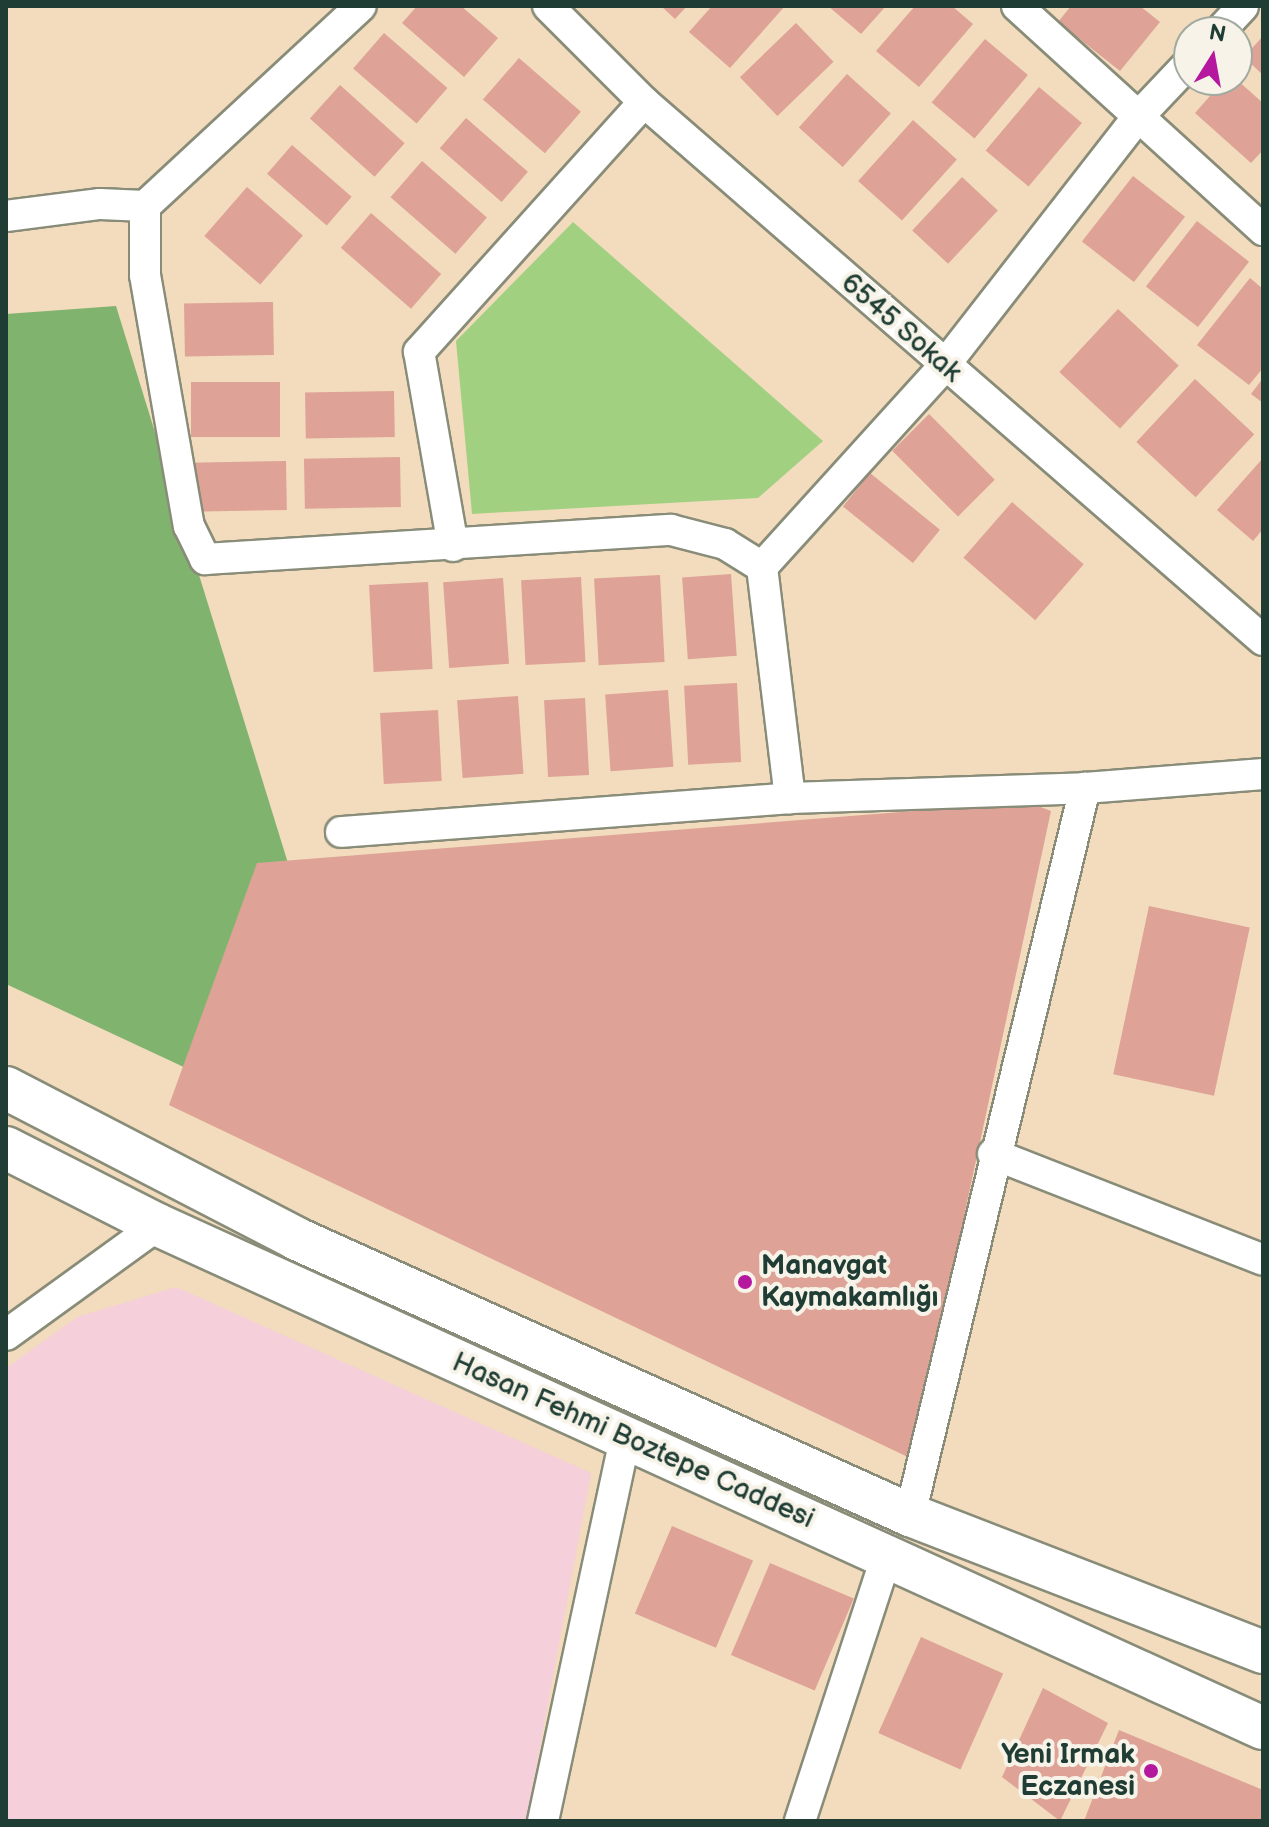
<!DOCTYPE html>
<meta charset="utf-8">
<style>
body{margin:0}
#map{position:relative;width:1269px;height:1827px;overflow:hidden;background:#f2dcbd;font-family:"Balsamiq Sans",sans-serif}
div>[style]{position:absolute}
.built>*{inset:0;background:#f5cfd9}
.green>*{inset:0;background:#a1d180}
.forest>*{inset:0;background:#80b36e}
.building>*{inset:0;background:#dea297;transform-origin:0 0}
.roads{filter:drop-shadow(2px 0 #888c78) drop-shadow(-2px 0 #888c78) drop-shadow(0 2px #888c78) drop-shadow(0 -2px #888c78)}
.minor>*{height:30px;margin:-15px;padding:0 15px;transform-origin:15px;border-radius:15px;background:#fff}
.secondary>*{height:42px;margin:-21px;padding:0 21px;transform-origin:21px;border-radius:21px;background:#fff}
.dots>*{width:22px;height:22px;translate:-50% -50%;box-sizing:border-box;border:4px solid #f7f3e8;border-radius:50%}
span{translate:-50% -50%;white-space:nowrap;text-align:center;line-height:1.15;-webkit-text-stroke:8px #f7f3e8;paint-order:stroke}
.street-label{font-size:28px;color:#1f3d34}
.poi-label{font-size:28px;color:#1f3d34;font-weight:700}
.left{translate:0 -50%;text-align:left}
.right{translate:-100% -50%;text-align:right}
.frame{position:absolute;inset:0;border:8px solid #1f3d34;pointer-events:none}
.north{position:absolute;left:1173px;top:16px;width:80px;height:80px;box-sizing:border-box;background:#f7f3e8;border:2px solid #a1aaa0;border-radius:50%;rotate:11deg;font-size:22px;font-weight:700;line-height:32px;text-align:center;color:#1f3d34}
.north::after{content:'';display:block;margin:auto;width:28px;height:36px;background:#b5179e;clip-path:polygon(50% 0,100% 100%,50% 72%,0 100%)}
</style>
<div id="map">
<div class="built">
<div style="clip-path:polygon(176px 1287px,591px 1473px,526px 1821px,6px 1821px,6px 1368px,77px 1317px)"></div>
</div>
<div class="green">
<div style="clip-path:polygon(573px 222px,823px 441px,758px 498px,472px 514px,456px 341px)"></div>
</div>
<div class="forest">
<div style="clip-path:polygon(116px 306px,333px 1009px,297px 1120px,6px 984px,6px 314px)"></div>
</div>
<div class="building">
<div style="clip-path:polygon(417px 6px,461px 6px,498px 38px,464px 77px,402px 23px)"></div>
<div style="clip-path:polygon(661px 6px,687px 6px,675px 19px)"></div>
<div style="clip-path:polygon(712px 6px,785px 6px,730px 68px,689px 32px)"></div>
<div style="clip-path:polygon(828px 6px,886px 6px,861px 34px)"></div>
<div style="clip-path:polygon(915px 6px,952px 6px,973px 24px,919px 87px,876px 51px)"></div>
<div style="clip-path:polygon(1071px 6px,1140px 6px,1160px 22px,1120px 71px,1058px 22px)"></div>
<div style="left:796px;top:23px;width:54px;height:78px;rotate:46deg"></div>
<div style="left:384px;top:33px;width:84px;height:47px;rotate:41deg"></div>
<div style="clip-path:polygon(1263px 36px,1263px 75px,1244px 57px)"></div>
<div style="left:985px;top:39px;width:56px;height:83px;rotate:40deg"></div>
<div style="left:519px;top:58px;width:82px;height:55px;rotate:41deg"></div>
<div style="left:847px;top:74px;width:59px;height:72px;rotate:42deg"></div>
<div style="clip-path:polygon(1224px 80px,1237px 80px,1263px 103px,1263px 150px,1251px 163px,1195px 113px)"></div>
<div style="left:340px;top:85px;width:87px;height:45px;rotate:42deg"></div>
<div style="left:1039px;top:87px;width:56px;height:83px;rotate:40deg"></div>
<div style="left:466px;top:118px;width:82px;height:40px;rotate:41deg"></div>
<div style="left:913px;top:120px;width:59px;height:82px;rotate:42deg"></div>
<div style="left:292px;top:145px;width:79px;height:38px;rotate:41deg"></div>
<div style="left:422px;top:161px;width:86px;height:48px;rotate:41deg"></div>
<div style="left:1133px;top:176px;width:66px;height:83px;rotate:38deg"></div>
<div style="left:962px;top:177px;width:49px;height:73px;rotate:43deg"></div>
<div style="left:247px;top:187px;width:74px;height:65px;rotate:41deg"></div>
<div style="left:371px;top:213px;width:93px;height:46px;rotate:41deg"></div>
<div style="left:1197px;top:221px;width:66px;height:83px;rotate:38deg"></div>
<div style="clip-path:polygon(1250px 278px,1263px 289px,1263px 368px,1249px 385px,1197px 345px)"></div>
<div style="left:273px;top:302px;width:53px;height:89px;rotate:89deg"></div>
<div style="left:1118px;top:309px;width:83px;height:86px;rotate:43deg"></div>
<div style="clip-path:polygon(1263px 378px,1263px 403px,1251px 394px)"></div>
<div style="left:1195px;top:379px;width:81px;height:86px;rotate:43deg"></div>
<div style="left:280px;top:382px;width:55px;height:89px;rotate:90deg"></div>
<div style="left:394px;top:391px;width:46px;height:89px;rotate:89deg"></div>
<div style="left:929px;top:414px;width:93px;height:52px;rotate:45deg"></div>
<div style="left:400px;top:457px;width:50px;height:96px;rotate:89deg"></div>
<div style="clip-path:polygon(1263px 458px,1263px 529px,1253px 541px,1217px 510px)"></div>
<div style="left:286px;top:461px;width:49px;height:97px;rotate:89deg"></div>
<div style="left:870px;top:473px;width:90px;height:43px;rotate:39deg"></div>
<div style="left:1012px;top:502px;width:95px;height:74px;rotate:41deg"></div>
<div style="left:731px;top:574px;width:82px;height:49px;rotate:86deg"></div>
<div style="left:660px;top:575px;width:87px;height:66px;rotate:87deg"></div>
<div style="left:581px;top:577px;width:85px;height:60px;rotate:87deg"></div>
<div style="left:503px;top:578px;width:86px;height:60px;rotate:86deg"></div>
<div style="left:428px;top:582px;width:87px;height:59px;rotate:87deg"></div>
<div style="left:737px;top:683px;width:79px;height:53px;rotate:87deg"></div>
<div style="left:668px;top:690px;width:77px;height:63px;rotate:86deg"></div>
<div style="left:518px;top:696px;width:78px;height:61px;rotate:86deg"></div>
<div style="left:585px;top:698px;width:77px;height:41px;rotate:87deg"></div>
<div style="left:438px;top:710px;width:71px;height:58px;rotate:87deg"></div>
<div style="clip-path:polygon(1028px 802px,1051px 811px,912px 1459px,169px 1105px,257px 863px)"></div>
<div style="left:1149px;top:906px;width:103px;height:172px;rotate:12deg"></div>
<div style="left:672px;top:1526px;width:88px;height:95px;rotate:23deg"></div>
<div style="left:770px;top:1563px;width:91px;height:100px;rotate:23deg"></div>
<div style="left:921px;top:1637px;width:90px;height:105px;rotate:24deg"></div>
<div style="clip-path:polygon(1043px 1688px,1108px 1723px,1060px 1821px,1002px 1777px)"></div>
<div style="clip-path:polygon(1119px 1730px,1263px 1790px,1263px 1821px,1084px 1821px)"></div>
</div>
<div class="roads">
<div class="minor">
<div style="left:548px;top:6px;width:136px;rotate:45deg"></div>
<div style="left:644px;top:102px;width:820px;rotate:41deg"></div>
<div style="left:1017px;top:6px;width:333px;rotate:42.3deg"></div>
<div style="left:1219px;top:32px;width:35px;rotate:-47deg"></div>
<div style="left:145px;top:206px;width:294px;rotate:-42.8deg"></div>
<div style="left:6px;top:216px;width:95px;rotate:-7.3deg"></div>
<div style="left:100px;top:204px;width:45px;rotate:2.5deg"></div>
<div style="left:145px;top:206px;width:69px;rotate:90deg"></div>
<div style="left:145px;top:275px;width:255px;rotate:80.1deg"></div>
<div style="left:189px;top:526px;width:37px;rotate:64deg"></div>
<div style="left:205px;top:559px;width:467px;rotate:-3.6deg"></div>
<div style="left:671px;top:530px;width:56px;rotate:14.5deg"></div>
<div style="left:725px;top:544px;width:44px;rotate:31.9deg"></div>
<div style="left:762px;top:567px;width:233px;rotate:83.1deg"></div>
<div style="left:453px;top:546px;width:197px;rotate:-99.9deg"></div>
<div style="left:419px;top:352px;width:336px;rotate:-48deg"></div>
<div style="left:762px;top:567px;width:271px;rotate:-47.8deg"></div>
<div style="left:944px;top:366px;width:316px;rotate:-52.1deg"></div>
<div style="left:1138px;top:117px;width:74px;rotate:-46.6deg"></div>
<div style="left:341px;top:832px;width:450px;rotate:-4.3deg"></div>
<div style="left:790px;top:798px;width:295px;rotate:-1.9deg"></div>
<div style="left:1085px;top:788px;width:179px;rotate:-4.5deg"></div>
<div style="left:993px;top:1154px;width:290px;rotate:21.4deg"></div>
<div style="left:6px;top:1335px;width:188px;rotate:-35.9deg"></div>
<div style="left:910px;top:1515px;width:748px;rotate:-76.47deg"></div>
<div style="left:543px;top:1821px;width:391px;rotate:-77.9deg"></div>
<div style="left:800px;top:1821px;width:280px;rotate:-71.9deg"></div>
</div>
<div class="secondary">
<div style="left:6px;top:1088px;width:328px;rotate:27.4deg"></div>
<div style="left:297px;top:1239px;width:672px;rotate:24.24deg"></div>
<div style="left:910px;top:1515px;width:379px;rotate:21.2deg"></div>
<div style="left:6px;top:1148px;width:170px;rotate:26.9deg"></div>
<div style="left:158px;top:1225px;width:1214px;rotate:24.48deg"></div>
</div>
</div>
<div class="dots">
<div style="left:745px;top:1282px;background:#b5179e"></div>
<div style="left:1151px;top:1771px;background:#b5179e"></div>
</div>
<div class="street-label">
<span style="left:901px;top:328px;rotate:41deg">6545 Sokak</span>
<span style="left:633px;top:1441px;rotate:24deg">Hasan Fehmi Boztepe Caddesi</span>
</div>
<div class="poi-label">
<span class="left" style="left:761px;top:1282px">Manavgat<br>Kaymakamlığı</span>
<span class="right" style="left:1135px;top:1771px">Yeni Irmak<br>Eczanesi</span>
</div>
<div class="frame"></div>
<div class="north">N</div>
</div>
